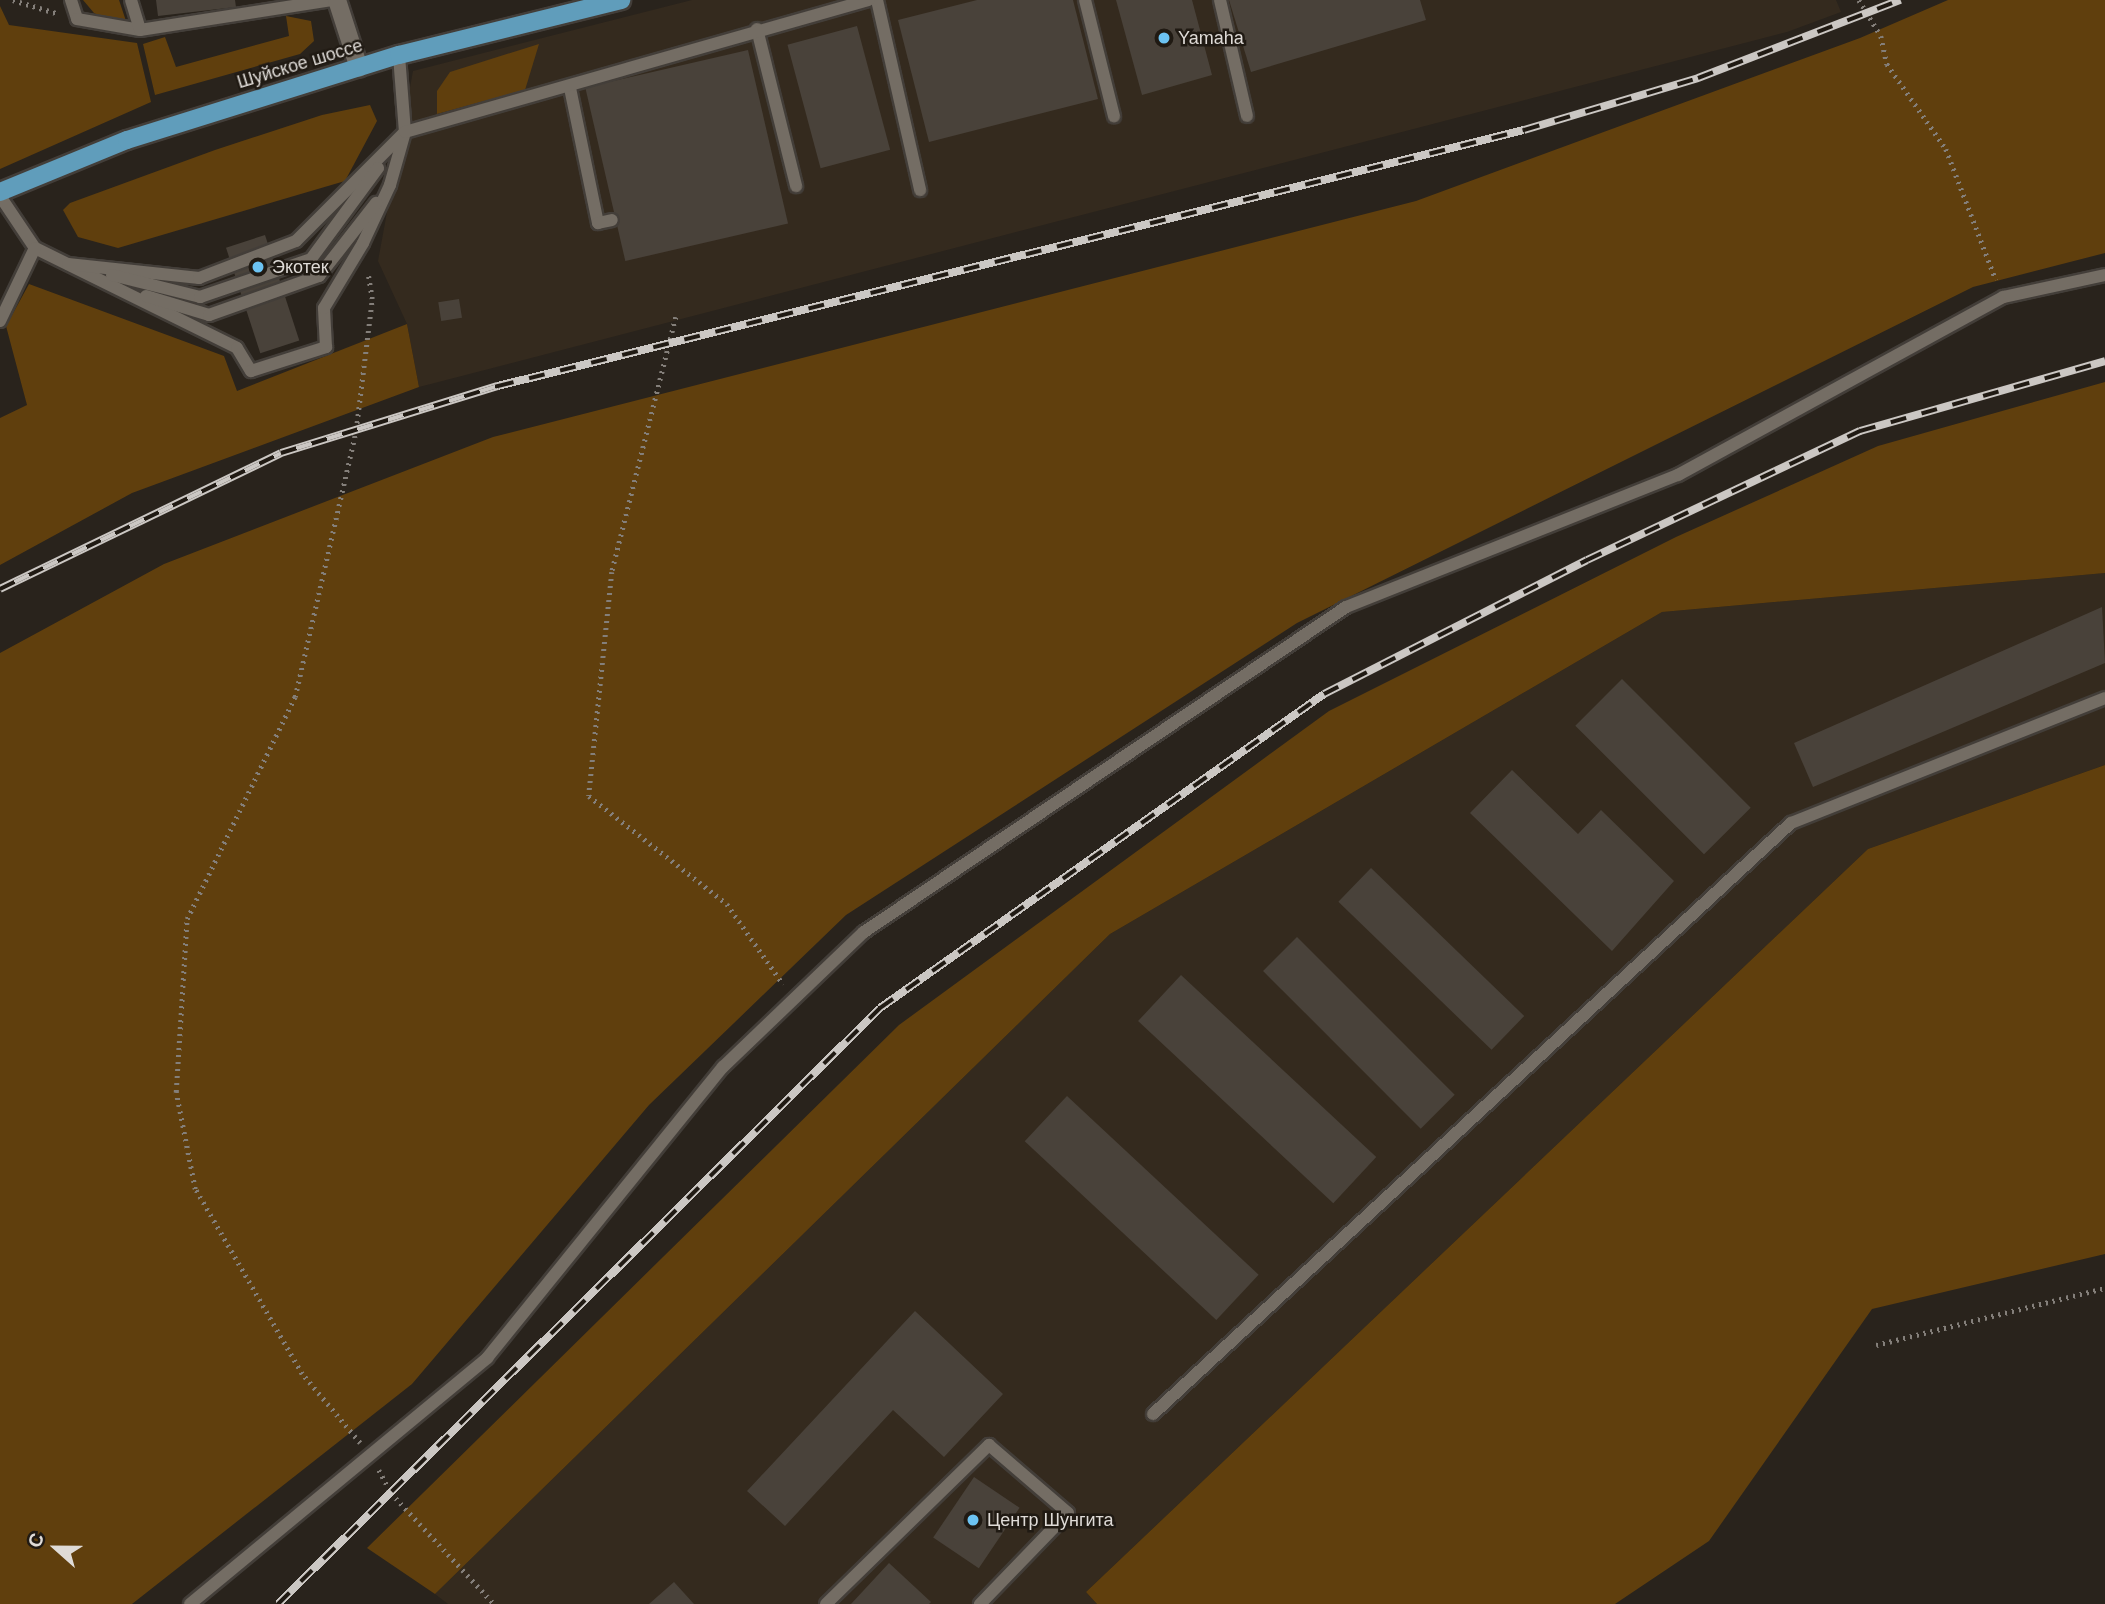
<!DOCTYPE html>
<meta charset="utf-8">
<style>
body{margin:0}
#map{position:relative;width:2105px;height:1604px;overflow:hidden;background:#29231c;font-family:Arial,sans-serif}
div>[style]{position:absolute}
.built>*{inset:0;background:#342a1e}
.green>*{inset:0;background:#603f0d}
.building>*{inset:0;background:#49423a;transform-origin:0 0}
.path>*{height:4.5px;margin-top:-2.25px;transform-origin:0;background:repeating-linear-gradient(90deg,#847f7a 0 2px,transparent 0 7px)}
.roads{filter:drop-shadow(2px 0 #433e39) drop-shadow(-2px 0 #433e39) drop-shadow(0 2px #433e39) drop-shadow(0 -2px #433e39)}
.lane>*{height:12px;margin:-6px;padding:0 6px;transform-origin:6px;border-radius:6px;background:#746d64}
.street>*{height:18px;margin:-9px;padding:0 9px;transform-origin:9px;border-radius:9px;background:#746d64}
.primary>*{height:18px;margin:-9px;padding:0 9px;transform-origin:9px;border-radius:9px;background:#609dbb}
.rail>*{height:8px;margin-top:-4px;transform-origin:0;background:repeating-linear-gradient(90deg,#201a13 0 16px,#cbc7c3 0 32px);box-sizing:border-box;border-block:2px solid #cbc7c3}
.dots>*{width:19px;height:19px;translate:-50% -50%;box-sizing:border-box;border:4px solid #201a13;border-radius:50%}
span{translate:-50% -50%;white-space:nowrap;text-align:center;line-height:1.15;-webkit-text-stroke:5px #201a13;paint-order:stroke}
.poi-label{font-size:18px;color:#dfdbd7}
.left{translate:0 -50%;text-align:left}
.street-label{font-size:18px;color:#dfdbd7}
.north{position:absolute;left:21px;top:1513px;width:70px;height:70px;-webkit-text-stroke:5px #201a13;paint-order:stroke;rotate:291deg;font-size:19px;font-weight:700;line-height:28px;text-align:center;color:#dfdbd7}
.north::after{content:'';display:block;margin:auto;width:24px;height:32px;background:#dfdbd7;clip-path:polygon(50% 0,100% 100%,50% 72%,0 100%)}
</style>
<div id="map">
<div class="built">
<div style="clip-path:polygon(692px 0,1836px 0,1841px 12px,1787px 32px,419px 387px,407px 324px,378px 261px,413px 71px)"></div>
<div style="clip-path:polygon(2105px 573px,2105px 765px,1868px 849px,1086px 1592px,1097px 1604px,448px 1604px,435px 1594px,1110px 934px,1662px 612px)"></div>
</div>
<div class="green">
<div style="clip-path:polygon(83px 0,119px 0,126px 21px,109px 21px,94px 13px)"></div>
<div style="clip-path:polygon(1948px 0,2105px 0,2105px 253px,1973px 287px,1297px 623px,846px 915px,649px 1105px,412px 1384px,132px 1604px,0 1604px,0 653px,164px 564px,493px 437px,1416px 201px,1860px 38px)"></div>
<div style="clip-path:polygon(0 6px,9px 25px,137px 43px,151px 102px,0 169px)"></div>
<div style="clip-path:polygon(286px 16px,311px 21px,314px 41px,300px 54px,155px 95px,143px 44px,165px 37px,176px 67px,289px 36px)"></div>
<div style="clip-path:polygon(539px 44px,525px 90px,437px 114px,437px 91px,450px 72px)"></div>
<div style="clip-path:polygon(370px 105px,377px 121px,345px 181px,118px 248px,78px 237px,63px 210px,70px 203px,215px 150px,322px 115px)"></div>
<div style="clip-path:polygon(29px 284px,224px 356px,237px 391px,407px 324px,419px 387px,132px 493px,0 565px,0 418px,27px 405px,6px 326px)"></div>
<div style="clip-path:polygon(2105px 382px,2105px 573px,1662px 612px,1110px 934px,435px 1594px,367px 1548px,899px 1025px,1329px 711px,1676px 537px,1878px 446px)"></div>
<div style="clip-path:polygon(2105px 765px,2105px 1254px,1872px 1309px,1709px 1541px,1615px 1604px,1097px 1604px,1086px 1592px,1868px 849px)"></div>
</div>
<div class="building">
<div style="clip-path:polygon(156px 0,235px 0,236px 7px,158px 16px)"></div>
<div style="clip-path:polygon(977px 0,1073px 0,1098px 99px,929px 142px,898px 20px)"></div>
<div style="clip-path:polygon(1116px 0,1192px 0,1212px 75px,1142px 95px)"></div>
<div style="clip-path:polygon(1229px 0,1420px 0,1426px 20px,1251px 72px)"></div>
<div style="left:857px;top:26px;width:128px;height:72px;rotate:75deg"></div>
<div style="left:748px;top:50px;width:178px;height:167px;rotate:77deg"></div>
<div style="left:265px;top:235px;width:111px;height:41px;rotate:72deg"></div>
<div style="left:459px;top:299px;width:19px;height:21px;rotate:81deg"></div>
<div style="clip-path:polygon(2102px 607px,2105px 663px,1813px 787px,1794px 743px)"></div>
<div style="left:1622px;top:679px;width:182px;height:66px;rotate:45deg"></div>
<div style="clip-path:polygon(1512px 770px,1578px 834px,1601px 810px,1674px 881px,1612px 951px,1470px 813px)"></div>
<div style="left:1371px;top:868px;width:213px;height:47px;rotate:44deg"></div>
<div style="left:1297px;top:937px;width:223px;height:48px;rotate:45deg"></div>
<div style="left:1181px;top:975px;width:267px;height:63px;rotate:43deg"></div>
<div style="left:1067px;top:1096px;width:262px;height:62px;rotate:43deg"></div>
<div style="clip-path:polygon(915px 1311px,1003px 1394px,944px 1457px,893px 1410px,785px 1526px,747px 1491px)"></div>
<div style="left:974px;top:1477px;width:55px;height:73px;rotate:34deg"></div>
<div style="clip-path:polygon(889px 1563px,931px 1602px,929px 1604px,851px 1604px)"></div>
<div style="clip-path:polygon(674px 1582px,694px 1604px,649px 1604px)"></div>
</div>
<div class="path">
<div style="left:13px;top:0;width:45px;rotate:16.8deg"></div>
<div style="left:1859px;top:0;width:42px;rotate:58.6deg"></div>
<div style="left:1881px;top:36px;width:29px;rotate:78deg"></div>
<div style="left:1887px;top:64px;width:103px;rotate:55.2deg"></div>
<div style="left:1946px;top:149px;width:140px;rotate:69.1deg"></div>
<div style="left:676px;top:317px;width:263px;rotate:104.1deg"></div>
<div style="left:612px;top:572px;width:225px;rotate:95.9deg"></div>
<div style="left:589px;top:796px;width:175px;rotate:38deg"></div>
<div style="left:727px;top:904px;width:98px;rotate:55deg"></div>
<div style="left:1876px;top:1345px;width:236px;rotate:-14deg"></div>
<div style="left:360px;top:1443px;width:90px;rotate:-130deg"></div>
<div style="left:302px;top:1374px;width:214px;rotate:-120deg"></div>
<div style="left:195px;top:1189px;width:99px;rotate:-101.1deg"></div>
<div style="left:176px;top:1092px;width:173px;rotate:-86.4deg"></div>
<div style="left:187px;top:919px;width:247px;rotate:-64.1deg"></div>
<div style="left:295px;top:697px;width:274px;rotate:-77.1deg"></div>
<div style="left:356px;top:430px;width:132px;rotate:-83deg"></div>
<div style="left:372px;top:299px;width:26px;rotate:-99deg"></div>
<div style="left:379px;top:1470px;width:26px;rotate:62deg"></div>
<div style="left:391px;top:1493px;width:151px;rotate:47.1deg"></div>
</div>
<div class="roads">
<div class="lane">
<div style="left:71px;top:0;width:20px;rotate:72deg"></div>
<div style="left:77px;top:19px;width:64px;rotate:9.9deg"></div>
<div style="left:140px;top:30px;width:194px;rotate:-8.9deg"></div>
<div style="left:131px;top:0;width:31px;rotate:73deg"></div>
<div style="left:877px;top:0;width:195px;rotate:77.2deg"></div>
<div style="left:1085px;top:0;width:120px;rotate:76deg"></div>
<div style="left:1220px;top:0;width:119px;rotate:76.9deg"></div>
<div style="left:757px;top:29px;width:162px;rotate:76deg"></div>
<div style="left:570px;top:88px;width:138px;rotate:78.3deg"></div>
<div style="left:598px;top:223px;width:14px;rotate:-12deg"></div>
<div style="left:0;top:196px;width:63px;rotate:56.1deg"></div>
<div style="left:35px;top:248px;width:225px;rotate:26.3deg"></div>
<div style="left:237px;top:348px;width:27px;rotate:59deg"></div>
<div style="left:251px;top:371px;width:79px;rotate:-17.7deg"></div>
<div style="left:326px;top:347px;width:39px;rotate:-93deg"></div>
<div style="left:324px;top:308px;width:76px;rotate:-59deg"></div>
<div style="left:363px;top:243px;width:64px;rotate:-65deg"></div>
<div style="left:390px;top:185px;width:55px;rotate:-74.2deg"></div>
<div style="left:405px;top:132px;width:77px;rotate:-94.5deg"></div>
<div style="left:68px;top:264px;width:132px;rotate:6.1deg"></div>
<div style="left:199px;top:278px;width:104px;rotate:-20.9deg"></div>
<div style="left:296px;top:241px;width:154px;rotate:-45deg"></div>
<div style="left:405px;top:132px;width:482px;rotate:-15.9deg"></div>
<div style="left:112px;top:275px;width:91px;rotate:14deg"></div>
<div style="left:200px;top:297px;width:117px;rotate:-18.9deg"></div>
<div style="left:311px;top:259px;width:113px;rotate:-53.6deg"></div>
<div style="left:146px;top:296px;width:66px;rotate:16.8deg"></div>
<div style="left:209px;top:315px;width:117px;rotate:-19.5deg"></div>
<div style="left:319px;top:276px;width:93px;rotate:-52deg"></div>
<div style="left:0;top:321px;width:81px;rotate:-64.4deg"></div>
<div style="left:1153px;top:1414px;width:870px;rotate:-42.81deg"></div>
<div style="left:1791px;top:823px;width:338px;rotate:-21.7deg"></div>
<div style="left:190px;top:1604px;width:386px;rotate:-39.6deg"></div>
<div style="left:487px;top:1358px;width:375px;rotate:-51deg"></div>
<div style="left:723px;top:1067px;width:195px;rotate:-43.8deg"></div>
<div style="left:864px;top:932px;width:581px;rotate:-33.99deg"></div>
<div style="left:1346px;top:607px;width:357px;rotate:-21.7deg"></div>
<div style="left:1678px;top:475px;width:371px;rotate:-28.7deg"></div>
<div style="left:2003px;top:297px;width:104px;rotate:-12.2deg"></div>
<div style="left:826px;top:1604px;width:228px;rotate:-44.3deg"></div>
<div style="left:989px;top:1445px;width:104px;rotate:40.7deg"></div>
<div style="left:1068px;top:1513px;width:127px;rotate:134deg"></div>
</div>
<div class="street">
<div style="left:337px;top:0;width:71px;rotate:72.1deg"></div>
</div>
<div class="primary">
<div style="left:0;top:192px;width:137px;rotate:-22.3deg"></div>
<div style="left:127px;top:140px;width:285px;rotate:-17.4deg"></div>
<div style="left:399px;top:55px;width:229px;rotate:-13.9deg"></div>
</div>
</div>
<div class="rail">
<div style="left:0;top:589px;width:312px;rotate:-25.8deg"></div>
<div style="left:281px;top:453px;width:227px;rotate:-17.2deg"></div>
<div style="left:498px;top:386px;width:1057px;rotate:-14.01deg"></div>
<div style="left:1524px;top:130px;width:182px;rotate:-16.6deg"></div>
<div style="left:1698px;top:78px;width:217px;rotate:-21.1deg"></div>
<div style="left:278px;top:1604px;width:847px;rotate:-44.71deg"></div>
<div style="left:880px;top:1008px;width:544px;rotate:-35.27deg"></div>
<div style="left:1324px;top:694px;width:295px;rotate:-27deg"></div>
<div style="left:1587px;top:560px;width:302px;rotate:-25.3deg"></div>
<div style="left:1860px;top:431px;width:255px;rotate:-15.9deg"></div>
</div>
<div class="dots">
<div style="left:1164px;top:38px;background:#6cc3f2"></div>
<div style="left:258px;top:267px;background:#6cc3f2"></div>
<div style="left:973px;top:1520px;background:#6cc3f2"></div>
</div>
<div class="poi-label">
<span class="left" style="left:1178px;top:38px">Yamaha</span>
<span class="left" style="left:272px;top:267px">Экотек</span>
<span class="left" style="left:987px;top:1520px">Центр Шунгита</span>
</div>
<div class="street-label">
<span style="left:300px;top:64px;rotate:-17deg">Шуйское шоссе</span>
</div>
<div class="north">С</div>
</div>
